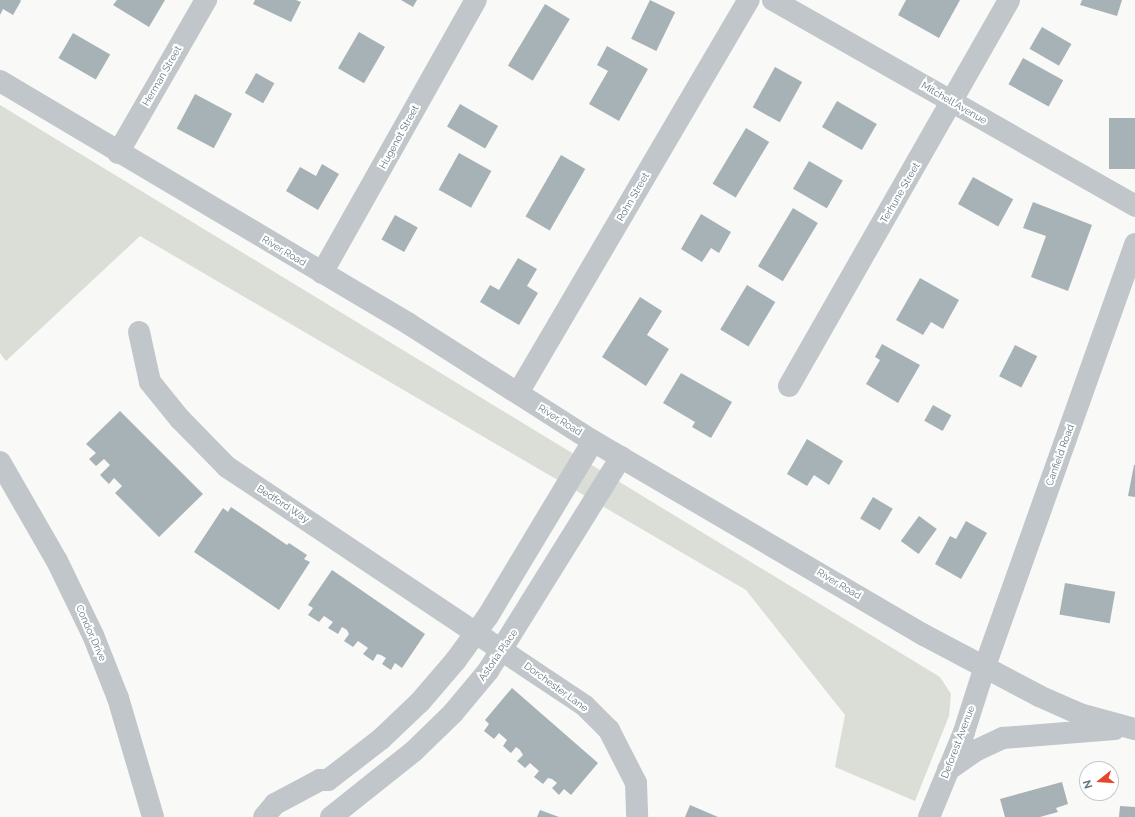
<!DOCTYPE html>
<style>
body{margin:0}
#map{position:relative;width:1135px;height:817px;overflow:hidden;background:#f9f9f7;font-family:Raleway,sans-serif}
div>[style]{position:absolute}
.green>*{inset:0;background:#daded6}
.building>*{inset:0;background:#a7b2b6;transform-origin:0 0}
.minor>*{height:22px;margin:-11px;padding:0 11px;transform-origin:11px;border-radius:11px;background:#c0c6c9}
span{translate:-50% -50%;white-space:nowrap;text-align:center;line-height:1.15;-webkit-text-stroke:4px #fff;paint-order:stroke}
.street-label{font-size:10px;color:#647882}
.north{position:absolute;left:1079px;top:761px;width:40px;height:40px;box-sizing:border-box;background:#fff;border:1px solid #c1c9cd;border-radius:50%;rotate:253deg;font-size:11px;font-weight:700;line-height:16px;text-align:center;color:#647882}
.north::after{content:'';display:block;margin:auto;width:14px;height:18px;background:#e74429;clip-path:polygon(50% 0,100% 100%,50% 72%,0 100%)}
</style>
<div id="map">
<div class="green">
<div style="clip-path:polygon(0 105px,940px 677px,951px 694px,949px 716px,915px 801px,835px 767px,845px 715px,746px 590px,140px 236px,6px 361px,0 353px)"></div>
</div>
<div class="building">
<div style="clip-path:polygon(0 0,20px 0,21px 1px,13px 15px,3px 9px,0 15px)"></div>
<div style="clip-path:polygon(117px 0,165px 0,149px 27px,113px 5px)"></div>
<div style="clip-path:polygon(255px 0,296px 0,301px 2px,291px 22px,253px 4px)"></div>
<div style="clip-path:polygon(401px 0,417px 0,413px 7px)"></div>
<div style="left:650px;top:0;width:28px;height:43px;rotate:26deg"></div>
<div style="clip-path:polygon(906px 0,960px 0,939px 38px,898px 15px)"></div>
<div style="clip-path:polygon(1082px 0,1122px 0,1117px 16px,1080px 5px)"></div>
<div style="left:545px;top:4px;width:29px;height:72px;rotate:31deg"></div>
<div style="left:1042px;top:27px;width:34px;height:25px;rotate:30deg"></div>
<div style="left:359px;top:32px;width:30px;height:42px;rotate:30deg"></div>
<div style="left:73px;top:33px;width:43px;height:29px;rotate:30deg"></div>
<div style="clip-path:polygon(607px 46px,648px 69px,619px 121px,589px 104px,608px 71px,597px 65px)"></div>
<div style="left:1023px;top:58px;width:46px;height:30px;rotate:29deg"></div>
<div style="left:775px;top:67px;width:31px;height:46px;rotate:29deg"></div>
<div style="left:256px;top:73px;width:21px;height:23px;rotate:29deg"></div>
<div style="left:195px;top:94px;width:42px;height:39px;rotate:28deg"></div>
<div style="left:837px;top:101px;width:46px;height:30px;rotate:30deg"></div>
<div style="left:460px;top:104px;width:44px;height:26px;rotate:30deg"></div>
<div style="left:1135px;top:118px;width:51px;height:26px;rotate:90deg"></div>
<div style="left:746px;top:128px;width:27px;height:65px;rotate:31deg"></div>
<div style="left:459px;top:153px;width:37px;height:42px;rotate:29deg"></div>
<div style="left:561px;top:155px;width:28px;height:71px;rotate:30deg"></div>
<div style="left:809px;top:161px;width:39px;height:32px;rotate:30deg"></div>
<div style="clip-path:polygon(322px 164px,339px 174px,318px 210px,286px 191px,300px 167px,316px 176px)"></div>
<div style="left:973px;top:177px;width:46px;height:31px;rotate:29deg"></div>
<div style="clip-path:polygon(1033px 202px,1092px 225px,1068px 291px,1031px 277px,1046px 236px,1023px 228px)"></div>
<div style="left:793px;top:208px;width:29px;height:68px;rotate:31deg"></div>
<div style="clip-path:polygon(701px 214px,731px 232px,719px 253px,711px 248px,702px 262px,681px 249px)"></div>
<div style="left:395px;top:215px;width:26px;height:28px;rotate:29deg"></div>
<div style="clip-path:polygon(518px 258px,537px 269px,527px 286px,538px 293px,519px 325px,480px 302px,490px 285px,499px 290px)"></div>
<div style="clip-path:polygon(920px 278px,959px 300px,943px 329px,931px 322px,923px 335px,896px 320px)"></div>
<div style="left:747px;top:285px;width:33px;height:52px;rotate:31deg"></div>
<div style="clip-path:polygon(640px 297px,662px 311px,647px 335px,669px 349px,646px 386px,602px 357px)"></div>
<div style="clip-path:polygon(882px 344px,920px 365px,898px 403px,866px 384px,880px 360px,875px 357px)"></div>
<div style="left:1015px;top:345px;width:25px;height:35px;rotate:27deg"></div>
<div style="clip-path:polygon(681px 373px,732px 402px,711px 438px,692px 427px,695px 422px,663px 403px)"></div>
<div style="left:933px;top:405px;width:21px;height:18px;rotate:29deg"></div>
<div style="clip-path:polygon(120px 411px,203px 494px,159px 537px,115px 493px,122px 486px,114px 478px,109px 484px,100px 475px,110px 465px,104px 459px,96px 466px,89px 459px,96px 453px,86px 444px)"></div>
<div style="clip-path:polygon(807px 439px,843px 461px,829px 485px,814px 475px,807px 486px,787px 474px)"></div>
<div style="clip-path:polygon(1134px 465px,1135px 465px,1135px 497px,1128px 496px)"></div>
<div style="left:873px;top:497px;width:23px;height:25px;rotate:31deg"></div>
<div style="clip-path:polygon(231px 507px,287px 545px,289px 543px,307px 555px,304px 559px,310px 562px,279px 610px,194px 552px,223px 508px,228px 512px)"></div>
<div style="left:919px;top:516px;width:22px;height:31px;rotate:36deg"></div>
<div style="clip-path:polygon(966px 521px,987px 533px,961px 579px,935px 564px,950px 536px,956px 539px)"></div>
<div style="clip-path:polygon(332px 570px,425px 634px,402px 668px,395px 663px,391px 670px,382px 664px,386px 658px,381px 655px,377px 654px,373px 661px,363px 654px,368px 648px,358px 641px,353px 647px,344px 641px,349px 634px,347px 630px,342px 627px,338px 634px,328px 628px,333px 622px,324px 616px,319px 622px,308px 615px,313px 608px,308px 605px)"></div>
<div style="left:1065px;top:583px;width:51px;height:32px;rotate:10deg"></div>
<div style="clip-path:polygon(512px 688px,598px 763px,571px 795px,564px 789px,559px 795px,552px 788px,557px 783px,552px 779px,548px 778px,543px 784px,534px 777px,539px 771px,530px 763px,525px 768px,517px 761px,523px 755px,520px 750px,516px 747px,511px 753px,503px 746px,507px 740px,499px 733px,494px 739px,484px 731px,489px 724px,485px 720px)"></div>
<div style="clip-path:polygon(1062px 782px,1068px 804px,1056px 808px,1058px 812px,1040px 817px,1005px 817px,1000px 799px)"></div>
<div style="clip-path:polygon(690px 805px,718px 817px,685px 817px)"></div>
<div style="clip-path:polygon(1120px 806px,1135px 807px,1135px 817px,1119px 817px)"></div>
<div style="clip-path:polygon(540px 810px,559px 817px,537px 817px)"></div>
</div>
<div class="minor">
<div style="left:773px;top:0;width:417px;rotate:29.6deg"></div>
<div style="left:0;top:81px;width:476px;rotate:30.7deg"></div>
<div style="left:409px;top:324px;width:218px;rotate:32.5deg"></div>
<div style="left:593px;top:441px;width:384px;rotate:30.4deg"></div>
<div style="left:924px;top:635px;width:130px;rotate:27.9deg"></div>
<div style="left:1039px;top:696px;width:45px;rotate:23.7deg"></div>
<div style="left:1080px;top:714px;width:57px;rotate:15.3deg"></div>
<div style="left:118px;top:153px;width:177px;rotate:-60.1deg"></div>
<div style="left:322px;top:273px;width:313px;rotate:-60.6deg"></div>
<div style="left:139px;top:332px;width:51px;rotate:77.6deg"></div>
<div style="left:150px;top:382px;width:48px;rotate:51deg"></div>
<div style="left:180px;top:419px;width:67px;rotate:45.6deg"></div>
<div style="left:227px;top:467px;width:430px;rotate:33.7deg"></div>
<div style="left:585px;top:706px;width:34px;rotate:45deg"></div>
<div style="left:609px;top:730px;width:59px;rotate:63deg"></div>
<div style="left:636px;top:783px;width:34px;rotate:88deg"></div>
<div style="left:789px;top:386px;width:444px;rotate:-60.3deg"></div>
<div style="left:518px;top:393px;width:456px;rotate:-59.6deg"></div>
<div style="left:0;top:462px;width:114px;rotate:60.1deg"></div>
<div style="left:57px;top:561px;width:82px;rotate:64.1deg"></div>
<div style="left:93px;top:635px;width:68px;rotate:68.4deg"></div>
<div style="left:118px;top:698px;width:124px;rotate:73.6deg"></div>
<div style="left:948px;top:770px;width:35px;rotate:-35deg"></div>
<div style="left:977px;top:750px;width:29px;rotate:-25deg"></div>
<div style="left:1003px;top:738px;width:112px;rotate:-4.6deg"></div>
<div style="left:264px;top:817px;width:17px;rotate:-50deg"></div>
<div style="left:275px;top:804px;width:51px;rotate:-28.1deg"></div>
<div style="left:320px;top:780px;width:8px"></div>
<div style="left:328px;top:780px;width:67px;rotate:-37.7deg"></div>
<div style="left:381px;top:739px;width:54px;rotate:-43.5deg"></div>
<div style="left:420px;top:702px;width:55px;rotate:-49.4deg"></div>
<div style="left:456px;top:660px;width:54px;rotate:-54deg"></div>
<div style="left:488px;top:616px;width:204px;rotate:-59deg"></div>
<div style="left:331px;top:817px;width:106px;rotate:-38.5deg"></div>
<div style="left:414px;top:751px;width:54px;rotate:-44.3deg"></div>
<div style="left:453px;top:713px;width:55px;rotate:-50.2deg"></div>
<div style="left:488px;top:671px;width:252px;rotate:-58.1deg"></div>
<div style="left:929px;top:817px;width:92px;rotate:-67.6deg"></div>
<div style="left:964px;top:732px;width:69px;rotate:-72.3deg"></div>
<div style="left:985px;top:666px;width:448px;rotate:-70.4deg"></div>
</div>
<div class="street-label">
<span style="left:162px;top:76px;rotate:-60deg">Herman Street</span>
<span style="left:954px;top:103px;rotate:30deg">Mitchell Avenue</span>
<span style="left:399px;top:137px;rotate:-61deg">Hugenot Street</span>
<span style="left:900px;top:193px;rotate:-60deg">Terhune Street</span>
<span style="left:633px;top:197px;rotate:-60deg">Rohn Street</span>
<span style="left:284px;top:251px;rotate:31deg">River Road</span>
<span style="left:560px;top:420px;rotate:32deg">River Road</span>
<span style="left:1060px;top:455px;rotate:-70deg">Canfield Road</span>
<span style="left:283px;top:504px;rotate:33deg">Bedford Way</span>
<span style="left:839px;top:584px;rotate:31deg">River Road</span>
<span style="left:91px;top:633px;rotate:66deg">Condor Drive</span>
<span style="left:498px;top:655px;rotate:-55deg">Astoria Place</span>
<span style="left:556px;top:687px;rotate:36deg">Dorchester Lane</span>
<span style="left:958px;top:742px;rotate:-69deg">Deforest Avenue</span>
</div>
<div class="north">N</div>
</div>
